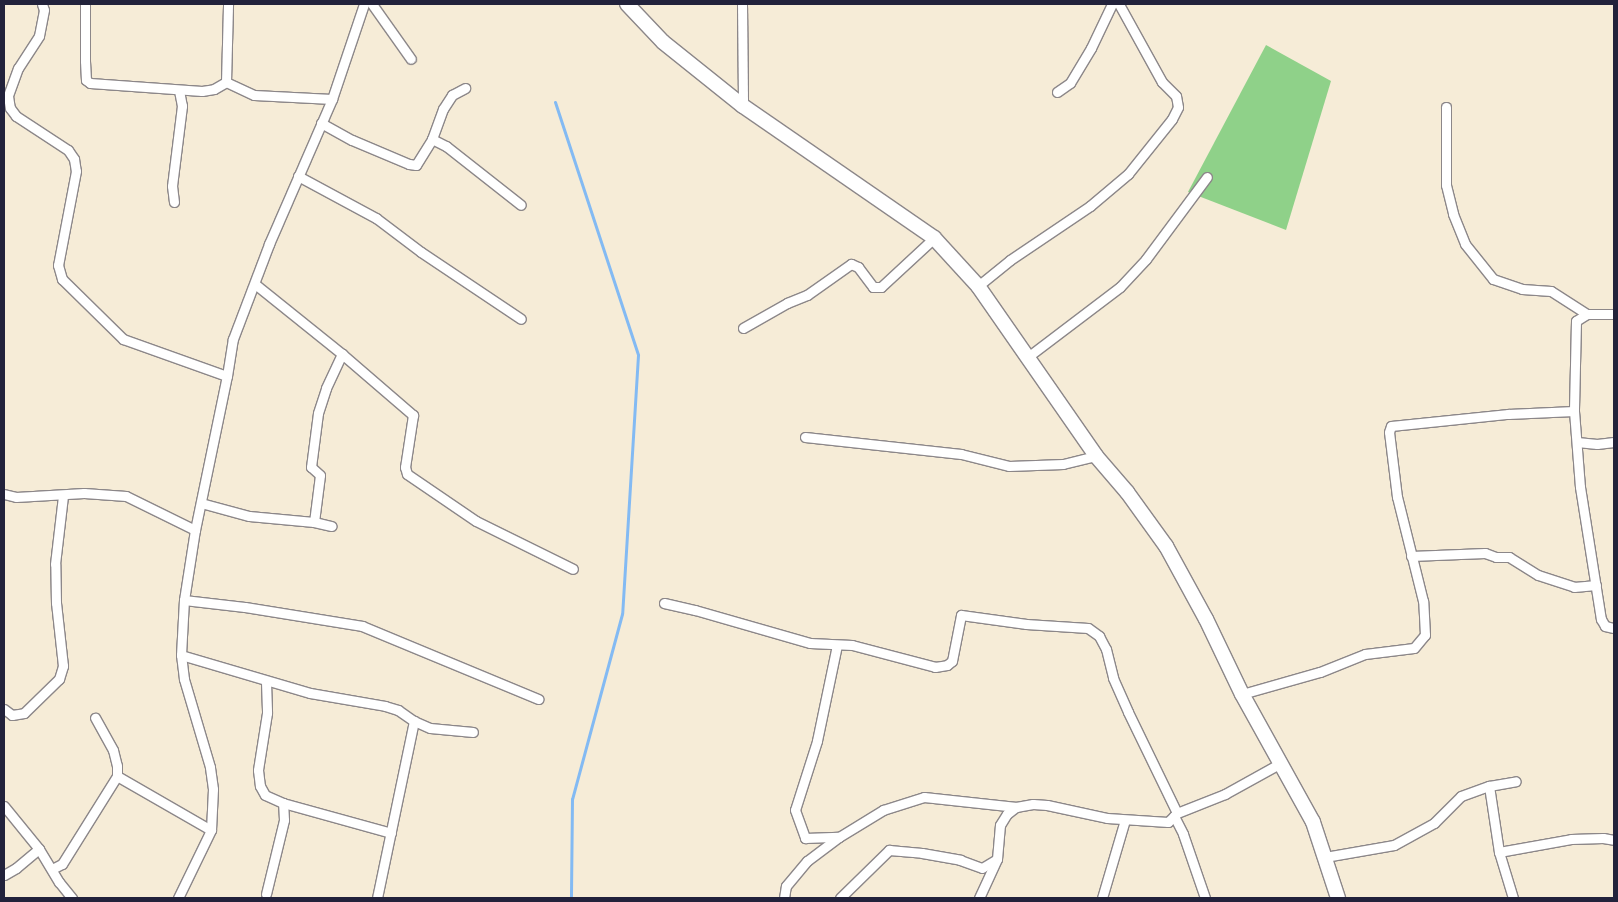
<!DOCTYPE html>
<style>
body{margin:0}
#map{position:relative;width:1618px;height:902px;overflow:hidden;background:#f6ecd7;font-family:Mynerve,sans-serif}
div>[style]{position:absolute}
.green>*{inset:0;background:#8fd189}
.stream>*{height:3px;margin:-1.5px;padding:0 1.5px;transform-origin:1.5px;border-radius:1.5px;background:#83baf3}
.roads{filter:drop-shadow(1px 0 #8c8789) drop-shadow(-1px 0 #8c8789) drop-shadow(0 1px #8c8789) drop-shadow(0 -1px #8c8789)}
.street>*{height:9px;margin:-4.5px;padding:0 4.5px;transform-origin:4.5px;border-radius:4.5px;background:#fff}
.secondary>*{height:14px;margin:-7px;padding:0 7px;transform-origin:7px;border-radius:7px;background:#fff}
span{translate:-50% -50%;white-space:nowrap;text-align:center;line-height:1.15;-webkit-text-stroke:4px #fbf7ec;paint-order:stroke}
.frame{position:absolute;inset:0;border:5px solid #22223b;pointer-events:none}
</style>
<div id="map">
<div class="green">
<div style="clip-path:polygon(1266px 45px,1331px 81px,1286px 230px,1188px 192px)"></div>
</div>
<div class="stream">
<div style="left:555px;top:102px;width:266px;rotate:71.8deg"></div>
<div style="left:638px;top:355px;width:259px;rotate:93.5deg"></div>
<div style="left:622px;top:614px;width:192px;rotate:105.1deg"></div>
<div style="left:572px;top:799px;width:99px;rotate:90.6deg"></div>
</div>
<div class="roads">
<div class="street">
<div style="left:42px;top:4px;width:6px;rotate:72deg"></div>
<div style="left:44px;top:10px;width:26px;rotate:101deg"></div>
<div style="left:39px;top:36px;width:38px;rotate:123deg"></div>
<div style="left:18px;top:68px;width:30px;rotate:110deg"></div>
<div style="left:8px;top:96px;width:12px;rotate:81deg"></div>
<div style="left:10px;top:108px;width:10px;rotate:53deg"></div>
<div style="left:16px;top:116px;width:62px;rotate:33.2deg"></div>
<div style="left:68px;top:150px;width:11px;rotate:56deg"></div>
<div style="left:74px;top:159px;width:12px;rotate:81deg"></div>
<div style="left:76px;top:171px;width:96px;rotate:100.8deg"></div>
<div style="left:58px;top:265px;width:15px;rotate:74deg"></div>
<div style="left:62px;top:279px;width:86px;rotate:44.5deg"></div>
<div style="left:123px;top:339px;width:110px;rotate:19.6deg"></div>
<div style="left:85px;top:4px;width:57px;rotate:90deg"></div>
<div style="left:85px;top:61px;width:19px;rotate:87deg"></div>
<div style="left:86px;top:80px;width:5px;rotate:37deg"></div>
<div style="left:90px;top:83px;width:112px;rotate:4.1deg"></div>
<div style="left:202px;top:91px;width:12px;rotate:-9deg"></div>
<div style="left:214px;top:89px;width:14px;rotate:-30deg"></div>
<div style="left:372px;top:4px;width:67px;rotate:54.7deg"></div>
<div style="left:742px;top:4px;width:102px;rotate:89.4deg"></div>
<div style="left:226px;top:82px;width:31px;rotate:25deg"></div>
<div style="left:254px;top:95px;width:78px;rotate:2.9deg"></div>
<div style="left:226px;top:82px;width:78px;rotate:-88.5deg"></div>
<div style="left:1057px;top:92px;width:16px;rotate:-35deg"></div>
<div style="left:1070px;top:83px;width:41px;rotate:-59deg"></div>
<div style="left:1091px;top:48px;width:49px;rotate:-64.5deg"></div>
<div style="left:1446px;top:107px;width:78px;rotate:90deg"></div>
<div style="left:1446px;top:185px;width:30px;rotate:76deg"></div>
<div style="left:1453px;top:214px;width:32px;rotate:68deg"></div>
<div style="left:1465px;top:244px;width:45px;rotate:51.3deg"></div>
<div style="left:1493px;top:279px;width:31px;rotate:19deg"></div>
<div style="left:1522px;top:289px;width:29px;rotate:4deg"></div>
<div style="left:1551px;top:291px;width:43px;rotate:32.6deg"></div>
<div style="left:321px;top:123px;width:35px;rotate:29deg"></div>
<div style="left:352px;top:140px;width:62px;rotate:22.8deg"></div>
<div style="left:409px;top:164px;width:7px;rotate:8deg"></div>
<div style="left:416px;top:165px;width:31px;rotate:-58deg"></div>
<div style="left:432px;top:139px;width:32px;rotate:-70deg"></div>
<div style="left:443px;top:109px;width:17px;rotate:-57deg"></div>
<div style="left:452px;top:95px;width:15px;rotate:-28deg"></div>
<div style="left:432px;top:139px;width:16px;rotate:27deg"></div>
<div style="left:446px;top:146px;width:95px;rotate:38.2deg"></div>
<div style="left:298px;top:176px;width:89px;rotate:28.3deg"></div>
<div style="left:376px;top:218px;width:56px;rotate:37.1deg"></div>
<div style="left:421px;top:252px;width:120px;rotate:33.8deg"></div>
<div style="left:174px;top:202px;width:16px;rotate:-97deg"></div>
<div style="left:172px;top:186px;width:81px;rotate:-82.9deg"></div>
<div style="left:182px;top:106px;width:16px;rotate:-101deg"></div>
<div style="left:255px;top:284px;width:112px;rotate:38.8deg"></div>
<div style="left:342px;top:354px;width:94px;rotate:40.7deg"></div>
<div style="left:413px;top:415px;width:53px;rotate:98.7deg"></div>
<div style="left:405px;top:467px;width:7px;rotate:74deg"></div>
<div style="left:407px;top:474px;width:83px;rotate:34.3deg"></div>
<div style="left:476px;top:521px;width:108px;rotate:26.3deg"></div>
<div style="left:978px;top:286px;width:41px;rotate:-39.1deg"></div>
<div style="left:1010px;top:260px;width:97px;rotate:-34deg"></div>
<div style="left:1090px;top:206px;width:50px;rotate:-40.1deg"></div>
<div style="left:1128px;top:174px;width:70px;rotate:-51.3deg"></div>
<div style="left:1172px;top:119px;width:13px;rotate:-63deg"></div>
<div style="left:1178px;top:107px;width:11px;rotate:-100deg"></div>
<div style="left:1176px;top:96px;width:20px;rotate:-135deg"></div>
<div style="left:1162px;top:82px;width:89px;rotate:-118.9deg"></div>
<div style="left:1614px;top:314px;width:27px;rotate:180deg"></div>
<div style="left:1587px;top:314px;width:13px;rotate:148deg"></div>
<div style="left:1576px;top:321px;width:90px;rotate:91.3deg"></div>
<div style="left:1574px;top:411px;width:76px;rotate:85.5deg"></div>
<div style="left:1580px;top:487px;width:134px;rotate:81deg"></div>
<div style="left:1601px;top:619px;width:8px;rotate:60deg"></div>
<div style="left:1605px;top:626px;width:9px;rotate:13deg"></div>
<div style="left:743px;top:328px;width:51px;rotate:-29.6deg"></div>
<div style="left:787px;top:303px;width:22px;rotate:-22deg"></div>
<div style="left:807px;top:295px;width:54px;rotate:-35.2deg"></div>
<div style="left:851px;top:264px;width:8px;rotate:23deg"></div>
<div style="left:858px;top:267px;width:25px;rotate:53deg"></div>
<div style="left:873px;top:287px;width:8px"></div>
<div style="left:881px;top:287px;width:72px;rotate:-42.8deg"></div>
<div style="left:1029px;top:356px;width:114px;rotate:-37.2deg"></div>
<div style="left:1120px;top:287px;width:38px;rotate:-47deg"></div>
<div style="left:1146px;top:259px;width:102px;rotate:-53.4deg"></div>
<div style="left:805px;top:437px;width:157px;rotate:6.2deg"></div>
<div style="left:961px;top:454px;width:49px;rotate:14deg"></div>
<div style="left:1009px;top:466px;width:54px;rotate:-2.1deg"></div>
<div style="left:1063px;top:464px;width:34px;rotate:-14deg"></div>
<div style="left:1577px;top:442px;width:20px;rotate:6deg"></div>
<div style="left:1597px;top:444px;width:17px;rotate:-7deg"></div>
<div style="left:4px;top:494px;width:12px;rotate:14deg"></div>
<div style="left:16px;top:497px;width:68px;rotate:-3.4deg"></div>
<div style="left:84px;top:493px;width:42px;rotate:4.1deg"></div>
<div style="left:126px;top:496px;width:77px;rotate:26.2deg"></div>
<div style="left:201px;top:503px;width:50px;rotate:15.2deg"></div>
<div style="left:249px;top:516px;width:65px;rotate:5.3deg"></div>
<div style="left:314px;top:522px;width:18px;rotate:13deg"></div>
<div style="left:314px;top:522px;width:47px;rotate:-82.7deg"></div>
<div style="left:320px;top:475px;width:12px;rotate:-138deg"></div>
<div style="left:311px;top:467px;width:54px;rotate:-82.6deg"></div>
<div style="left:318px;top:413px;width:26px;rotate:-72deg"></div>
<div style="left:326px;top:388px;width:38px;rotate:-65deg"></div>
<div style="left:1411px;top:556px;width:74px;rotate:-2.3deg"></div>
<div style="left:1485px;top:553px;width:12px;rotate:20deg"></div>
<div style="left:1496px;top:557px;width:13px"></div>
<div style="left:1509px;top:557px;width:34px;rotate:32deg"></div>
<div style="left:1538px;top:575px;width:38px;rotate:18deg"></div>
<div style="left:1574px;top:587px;width:22px;rotate:-5deg"></div>
<div style="left:184px;top:600px;width:61px;rotate:6.5deg"></div>
<div style="left:245px;top:607px;width:119px;rotate:9.2deg"></div>
<div style="left:362px;top:626px;width:191px;rotate:22.5deg"></div>
<div style="left:664px;top:603px;width:32px;rotate:13deg"></div>
<div style="left:695px;top:610px;width:120px;rotate:16deg"></div>
<div style="left:810px;top:643px;width:42px;rotate:2.7deg"></div>
<div style="left:852px;top:645px;width:86px;rotate:14.8deg"></div>
<div style="left:935px;top:667px;width:12px;rotate:-9deg"></div>
<div style="left:947px;top:665px;width:6px;rotate:-39deg"></div>
<div style="left:952px;top:661px;width:47px;rotate:-78.9deg"></div>
<div style="left:961px;top:615px;width:66px;rotate:7.9deg"></div>
<div style="left:1026px;top:624px;width:62px;rotate:3.7deg"></div>
<div style="left:1088px;top:628px;width:14px;rotate:36deg"></div>
<div style="left:1099px;top:636px;width:15px;rotate:62deg"></div>
<div style="left:1106px;top:649px;width:30px;rotate:76deg"></div>
<div style="left:1113px;top:678px;width:37px;rotate:66deg"></div>
<div style="left:1128px;top:712px;width:112px;rotate:64.1deg"></div>
<div style="left:837px;top:645px;width:98px;rotate:101.8deg"></div>
<div style="left:817px;top:741px;width:72px;rotate:107.7deg"></div>
<div style="left:795px;top:810px;width:30px;rotate:70deg"></div>
<div style="left:805px;top:838px;width:34px;rotate:-2deg"></div>
<div style="left:181px;top:655px;width:134px;rotate:16.4deg"></div>
<div style="left:310px;top:693px;width:76px;rotate:9.8deg"></div>
<div style="left:385px;top:706px;width:14px;rotate:17deg"></div>
<div style="left:398px;top:710px;width:19px;rotate:35deg"></div>
<div style="left:414px;top:721px;width:17px;rotate:24deg"></div>
<div style="left:430px;top:728px;width:43px;rotate:5.3deg"></div>
<div style="left:266px;top:682px;width:31px;rotate:88deg"></div>
<div style="left:267px;top:713px;width:58px;rotate:99deg"></div>
<div style="left:258px;top:770px;width:16px;rotate:83deg"></div>
<div style="left:260px;top:786px;width:10px;rotate:61deg"></div>
<div style="left:265px;top:795px;width:20px;rotate:24deg"></div>
<div style="left:283px;top:803px;width:112px;rotate:15.5deg"></div>
<div style="left:1242px;top:694px;width:81px;rotate:-15.8deg"></div>
<div style="left:1320px;top:672px;width:48px;rotate:-21.8deg"></div>
<div style="left:1365px;top:654px;width:49px;rotate:-7deg"></div>
<div style="left:1414px;top:648px;width:17px;rotate:-50deg"></div>
<div style="left:1425px;top:635px;width:34px;rotate:-93deg"></div>
<div style="left:1423px;top:601px;width:107px;rotate:-104deg"></div>
<div style="left:1397px;top:497px;width:65px;rotate:-97deg"></div>
<div style="left:1389px;top:432px;width:6px;rotate:-72deg"></div>
<div style="left:1391px;top:426px;width:118px;rotate:-5.9deg"></div>
<div style="left:1508px;top:414px;width:66px;rotate:-2.6deg"></div>
<div style="left:4px;top:709px;width:10px;rotate:37deg"></div>
<div style="left:12px;top:715px;width:12px;rotate:-9deg"></div>
<div style="left:24px;top:713px;width:49px;rotate:-44.2deg"></div>
<div style="left:59px;top:679px;width:14px;rotate:-73deg"></div>
<div style="left:63px;top:666px;width:63px;rotate:-96.3deg"></div>
<div style="left:56px;top:603px;width:39px;rotate:-91deg"></div>
<div style="left:55px;top:564px;width:68px;rotate:-83.3deg"></div>
<div style="left:117px;top:776px;width:108px;rotate:29.9deg"></div>
<div style="left:1489px;top:786px;width:67px;rotate:81.4deg"></div>
<div style="left:1499px;top:852px;width:48px;rotate:73.1deg"></div>
<div style="left:4px;top:806px;width:55px;rotate:50.9deg"></div>
<div style="left:39px;top:849px;width:39px;rotate:59deg"></div>
<div style="left:59px;top:882px;width:21px;rotate:51deg"></div>
<div style="left:1174px;top:816px;width:20px;rotate:63deg"></div>
<div style="left:1183px;top:834px;width:68px;rotate:71deg"></div>
<div style="left:1499px;top:852px;width:73px;rotate:-10.2deg"></div>
<div style="left:1571px;top:839px;width:32px;rotate:-2deg"></div>
<div style="left:1603px;top:838px;width:11px;rotate:10deg"></div>
<div style="left:1325px;top:857px;width:70px;rotate:-9.9deg"></div>
<div style="left:1394px;top:845px;width:46px;rotate:-28.8deg"></div>
<div style="left:1434px;top:823px;width:38px;rotate:-45deg"></div>
<div style="left:1461px;top:796px;width:30px;rotate:-20deg"></div>
<div style="left:1489px;top:786px;width:27px;rotate:-10deg"></div>
<div style="left:52px;top:869px;width:11px;rotate:-27deg"></div>
<div style="left:62px;top:864px;width:104px;rotate:-58deg"></div>
<div style="left:117px;top:776px;width:10px;rotate:-90deg"></div>
<div style="left:117px;top:766px;width:16px;rotate:-104deg"></div>
<div style="left:113px;top:750px;width:37px;rotate:-119deg"></div>
<div style="left:4px;top:875px;width:14px;rotate:-30deg"></div>
<div style="left:16px;top:868px;width:30px;rotate:-40deg"></div>
<div style="left:266px;top:894px;width:76px;rotate:-76.3deg"></div>
<div style="left:284px;top:820px;width:17px;rotate:-93deg"></div>
<div style="left:178px;top:898px;width:76px;rotate:-64.1deg"></div>
<div style="left:211px;top:830px;width:41px;rotate:-87.2deg"></div>
<div style="left:213px;top:789px;width:22px;rotate:-98deg"></div>
<div style="left:210px;top:767px;width:92px;rotate:-106.5deg"></div>
<div style="left:184px;top:679px;width:24px;rotate:-97deg"></div>
<div style="left:181px;top:655px;width:55px;rotate:-86.9deg"></div>
<div style="left:184px;top:600px;width:71px;rotate:-81.1deg"></div>
<div style="left:195px;top:530px;width:157px;rotate:-78.3deg"></div>
<div style="left:227px;top:376px;width:37px;rotate:-81deg"></div>
<div style="left:233px;top:339px;width:102px;rotate:-69.2deg"></div>
<div style="left:269px;top:244px;width:158px;rotate:-66.5deg"></div>
<div style="left:332px;top:99px;width:100px;rotate:-71.4deg"></div>
<div style="left:377px;top:898px;width:181px;rotate:-78.2deg"></div>
<div style="left:784px;top:898px;width:12px;rotate:-81deg"></div>
<div style="left:786px;top:886px;width:33px;rotate:-50deg"></div>
<div style="left:807px;top:861px;width:40px;rotate:-37deg"></div>
<div style="left:839px;top:837px;width:52px;rotate:-31.5deg"></div>
<div style="left:883px;top:810px;width:43px;rotate:-17.6deg"></div>
<div style="left:924px;top:797px;width:93px;rotate:6.2deg"></div>
<div style="left:840px;top:898px;width:69px;rotate:-44.4deg"></div>
<div style="left:889px;top:850px;width:33px;rotate:5deg"></div>
<div style="left:922px;top:853px;width:39px;rotate:10deg"></div>
<div style="left:960px;top:860px;width:23px;rotate:20deg"></div>
<div style="left:982px;top:868px;width:17px;rotate:-31deg"></div>
<div style="left:979px;top:898px;width:43px;rotate:-65.2deg"></div>
<div style="left:997px;top:859px;width:34px;rotate:-85deg"></div>
<div style="left:1000px;top:825px;width:13px;rotate:-58deg"></div>
<div style="left:1007px;top:814px;width:11px;rotate:-38deg"></div>
<div style="left:1016px;top:807px;width:17px;rotate:-10deg"></div>
<div style="left:1033px;top:804px;width:14px;rotate:4deg"></div>
<div style="left:1047px;top:805px;width:61px;rotate:12.2deg"></div>
<div style="left:1107px;top:818px;width:61px;rotate:3.8deg"></div>
<div style="left:1168px;top:822px;width:13px;rotate:-45deg"></div>
<div style="left:1177px;top:813px;width:52px;rotate:-21.6deg"></div>
<div style="left:1225px;top:794px;width:64px;rotate:-29deg"></div>
<div style="left:1102px;top:898px;width:81px;rotate:-73.6deg"></div>
</div>
<div class="secondary">
<div style="left:627px;top:4px;width:52px;rotate:46.5deg"></div>
<div style="left:663px;top:42px;width:102px;rotate:38.7deg"></div>
<div style="left:743px;top:106px;width:232px;rotate:34.6deg"></div>
<div style="left:934px;top:238px;width:65px;rotate:47.5deg"></div>
<div style="left:978px;top:286px;width:207px;rotate:55.2deg"></div>
<div style="left:1096px;top:456px;width:48px;rotate:49.3deg"></div>
<div style="left:1127px;top:492px;width:67px;rotate:54.2deg"></div>
<div style="left:1166px;top:546px;width:83px;rotate:61.3deg"></div>
<div style="left:1206px;top:619px;width:83px;rotate:64.4deg"></div>
<div style="left:1242px;top:694px;width:146px;rotate:61deg"></div>
<div style="left:1313px;top:822px;width:80px;rotate:71.8deg"></div>
</div>
</div>
<div class="frame"></div>
</div>
